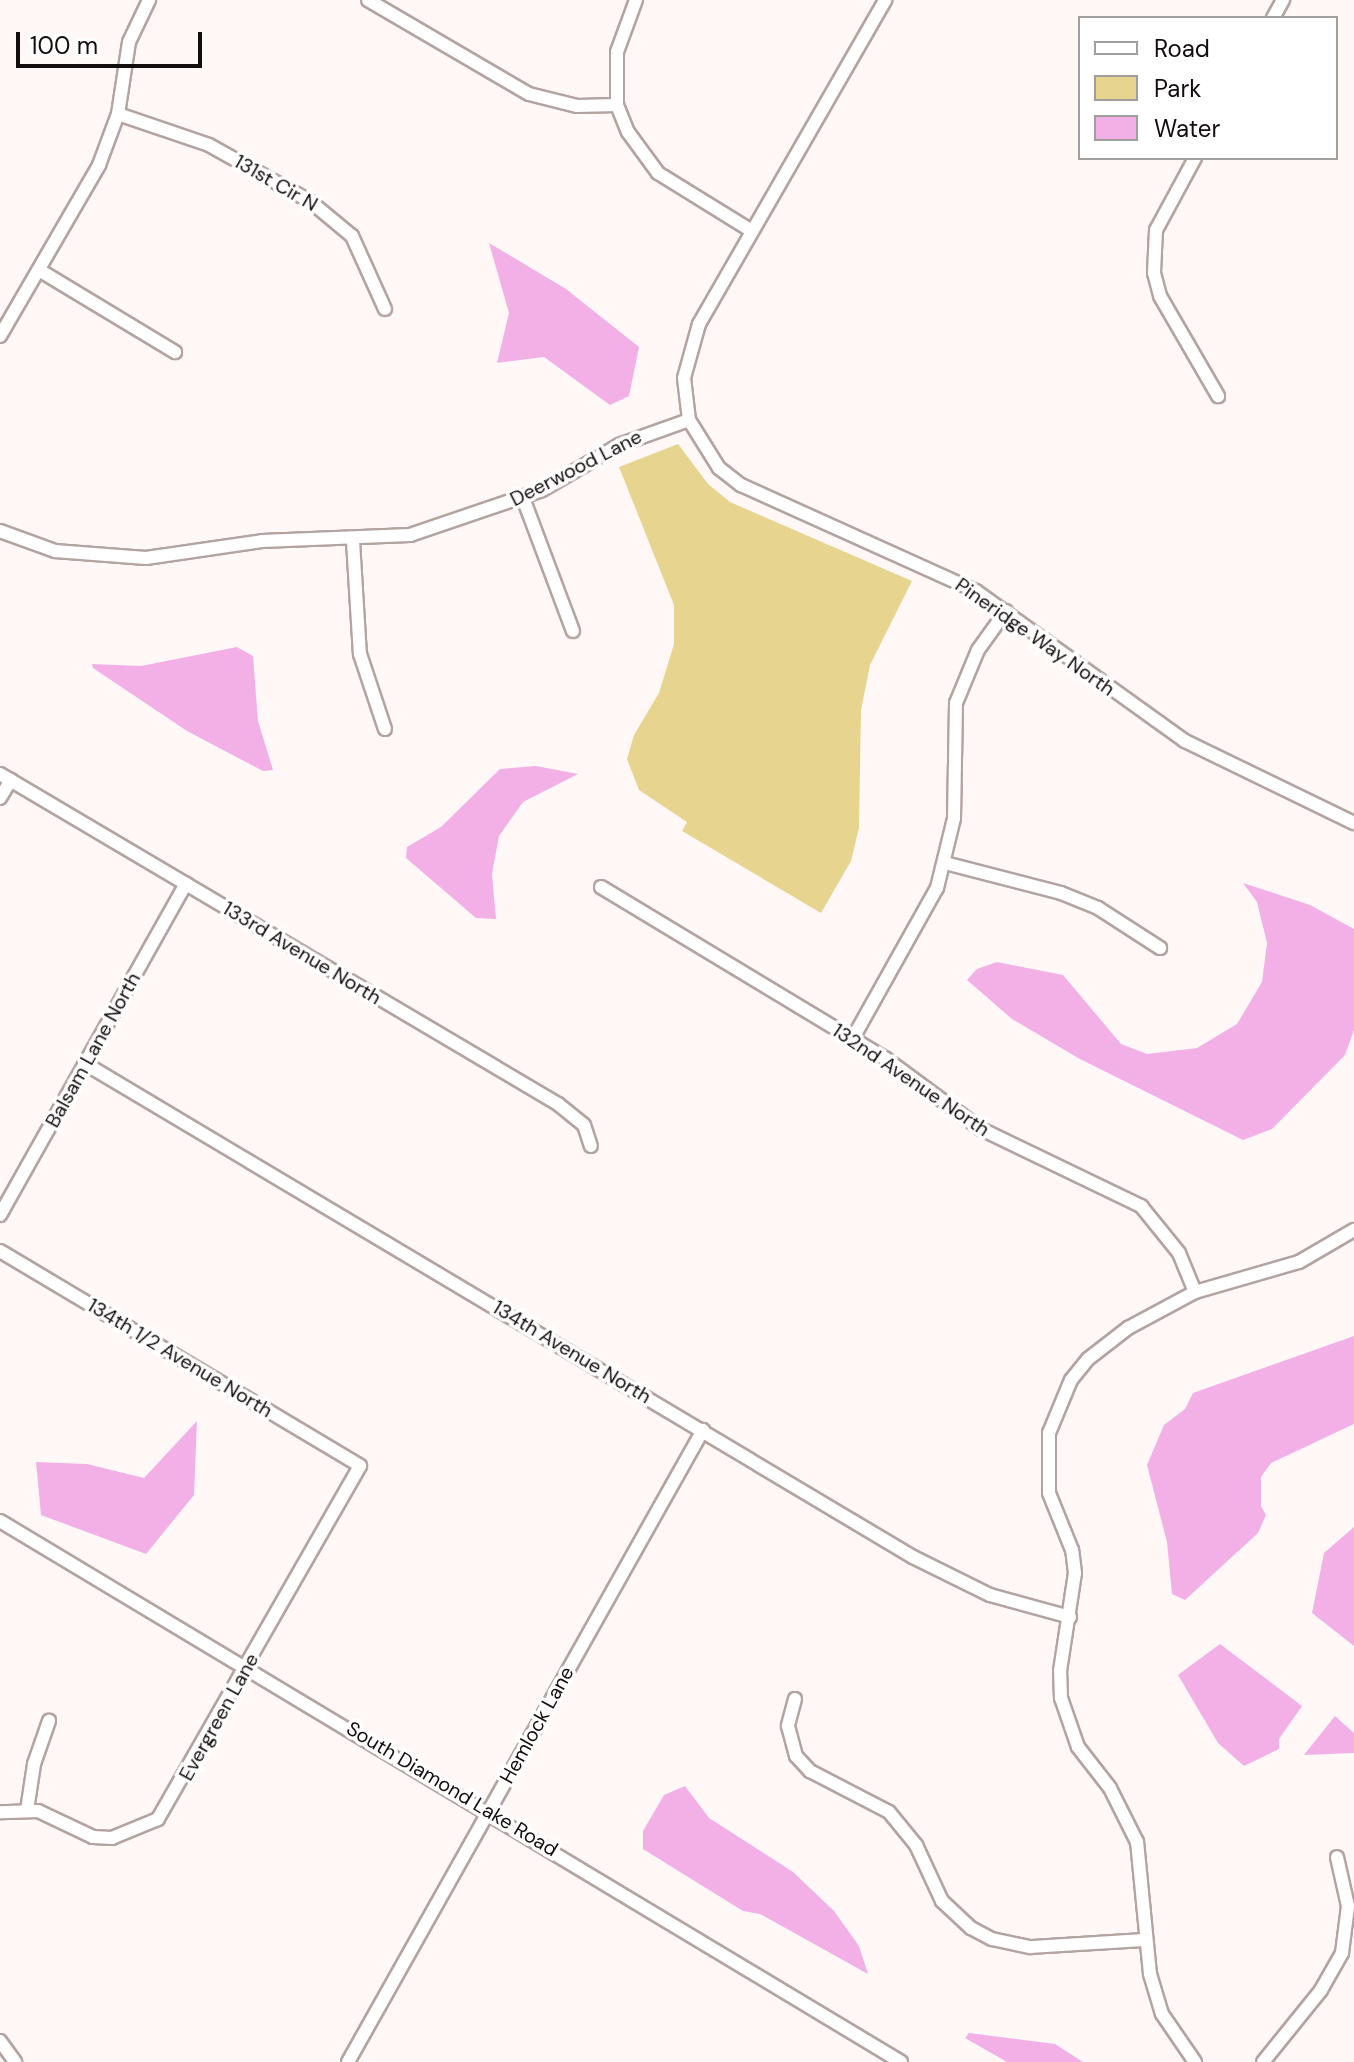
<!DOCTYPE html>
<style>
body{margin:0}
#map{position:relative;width:1354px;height:2062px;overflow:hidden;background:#fff8f6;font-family:"DM Sans",sans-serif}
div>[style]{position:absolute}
.green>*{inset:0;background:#e7d48e}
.water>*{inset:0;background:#f2b0e7}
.roads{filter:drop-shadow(2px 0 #b4a4a1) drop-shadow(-2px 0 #b4a4a1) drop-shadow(0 2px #b4a4a1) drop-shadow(0 -2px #b4a4a1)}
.minor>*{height:12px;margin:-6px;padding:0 6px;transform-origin:6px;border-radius:6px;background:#fff}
span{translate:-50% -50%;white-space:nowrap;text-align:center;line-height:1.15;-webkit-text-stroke:7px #fff;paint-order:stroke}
.street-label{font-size:20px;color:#130e0d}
.legend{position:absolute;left:1078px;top:16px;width:260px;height:144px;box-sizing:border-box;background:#fff;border:2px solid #a19f9e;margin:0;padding:10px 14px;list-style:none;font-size:24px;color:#130e0d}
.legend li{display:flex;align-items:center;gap:16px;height:40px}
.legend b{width:40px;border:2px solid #a19f9e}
.scale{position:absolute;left:16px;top:32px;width:186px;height:36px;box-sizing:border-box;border:4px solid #130e0d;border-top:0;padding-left:10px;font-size:24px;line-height:28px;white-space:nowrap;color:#130e0d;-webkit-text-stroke:6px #fff;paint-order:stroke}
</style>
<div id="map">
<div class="green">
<div style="clip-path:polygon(678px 444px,708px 484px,730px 502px,912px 581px,870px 665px,861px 710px,859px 828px,851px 861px,821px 913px,682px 831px,687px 822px,639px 790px,627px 759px,634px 735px,659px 693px,674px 644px,674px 605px,619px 467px)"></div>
</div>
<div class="water">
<div style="clip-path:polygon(489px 243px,566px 289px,639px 347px,629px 396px,610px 405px,544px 357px,497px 363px,509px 313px)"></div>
<div style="clip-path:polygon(237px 647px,253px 656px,258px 721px,273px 770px,263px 771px,187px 731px,93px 668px,92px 664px,141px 666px)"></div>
<div style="clip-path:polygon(536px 766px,578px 774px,523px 802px,499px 836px,492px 874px,496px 919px,476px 918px,406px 858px,407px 847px,441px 827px,500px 769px)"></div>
<div style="clip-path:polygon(1243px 883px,1310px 905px,1354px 929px,1354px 1030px,1345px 1055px,1272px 1129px,1243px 1140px,1078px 1058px,1012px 1019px,967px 980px,977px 969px,997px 962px,1063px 975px,1121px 1044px,1147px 1054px,1197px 1048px,1237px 1024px,1262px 982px,1267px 943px,1257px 902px)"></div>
<div style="clip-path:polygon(1354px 1336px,1354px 1424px,1271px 1463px,1261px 1477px,1261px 1506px,1266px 1515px,1258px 1533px,1185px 1600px,1172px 1594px,1167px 1542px,1147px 1465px,1164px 1425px,1185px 1409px,1193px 1393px)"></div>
<div style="clip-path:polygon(197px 1421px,194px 1495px,146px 1554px,41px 1515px,36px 1462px,87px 1464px,144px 1478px)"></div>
<div style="clip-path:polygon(1354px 1527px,1354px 1646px,1312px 1613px,1324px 1553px)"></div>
<div style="clip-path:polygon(1220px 1644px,1302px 1706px,1279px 1739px,1279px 1749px,1244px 1766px,1218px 1743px,1178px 1675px)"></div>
<div style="clip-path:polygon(1335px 1716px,1354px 1733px,1354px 1753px,1304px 1755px)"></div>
<div style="clip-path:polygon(685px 1786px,709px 1818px,793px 1872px,834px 1911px,859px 1946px,868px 1974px,760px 1914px,743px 1911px,643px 1849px,643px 1831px,664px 1795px)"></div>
<div style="clip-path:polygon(969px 2033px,1055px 2044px,1083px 2062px,1007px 2062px,965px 2038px)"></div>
</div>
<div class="roads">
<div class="minor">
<div style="left:368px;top:0;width:186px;rotate:30.3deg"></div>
<div style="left:529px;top:94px;width:49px;rotate:14deg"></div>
<div style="left:577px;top:106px;width:40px;rotate:-1.4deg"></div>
<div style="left:636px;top:0;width:55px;rotate:110.1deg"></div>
<div style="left:617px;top:52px;width:53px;rotate:90deg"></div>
<div style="left:617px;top:105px;width:29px;rotate:68deg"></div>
<div style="left:628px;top:132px;width:51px;rotate:53.8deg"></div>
<div style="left:658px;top:173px;width:110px;rotate:31.7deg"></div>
<div style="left:1273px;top:18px;width:21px;rotate:-61deg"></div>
<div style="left:118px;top:114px;width:96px;rotate:18.8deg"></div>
<div style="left:209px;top:145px;width:117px;rotate:29.2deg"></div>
<div style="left:311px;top:202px;width:53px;rotate:39.7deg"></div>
<div style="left:352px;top:236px;width:80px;rotate:65.7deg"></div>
<div style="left:1195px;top:158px;width:82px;rotate:118.4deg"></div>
<div style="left:1156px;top:230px;width:43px;rotate:92.7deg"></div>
<div style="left:1154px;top:273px;width:24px;rotate:75deg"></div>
<div style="left:1160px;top:296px;width:116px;rotate:59.9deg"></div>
<div style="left:39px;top:270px;width:159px;rotate:31.1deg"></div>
<div style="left:0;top:336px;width:198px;rotate:-59.9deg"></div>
<div style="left:99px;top:165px;width:54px;rotate:-69.6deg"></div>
<div style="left:118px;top:114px;width:73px;rotate:-81.3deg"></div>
<div style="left:129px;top:42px;width:47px;rotate:-64.5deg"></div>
<div style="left:689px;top:420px;width:57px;rotate:58deg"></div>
<div style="left:719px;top:468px;width:28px;rotate:38deg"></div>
<div style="left:741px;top:485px;width:258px;rotate:24.3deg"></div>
<div style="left:976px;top:591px;width:257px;rotate:35.7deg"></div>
<div style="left:1185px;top:741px;width:188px;rotate:25.9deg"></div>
<div style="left:523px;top:498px;width:142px;rotate:69.4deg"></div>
<div style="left:0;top:531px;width:59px;rotate:20deg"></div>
<div style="left:55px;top:551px;width:91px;rotate:4.4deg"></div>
<div style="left:146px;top:558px;width:117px;rotate:-8.3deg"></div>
<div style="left:262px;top:541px;width:148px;rotate:-2.3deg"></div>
<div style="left:410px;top:535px;width:139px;rotate:-18.8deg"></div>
<div style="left:542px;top:490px;width:89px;rotate:-30.3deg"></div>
<div style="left:619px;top:445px;width:74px;rotate:-19.7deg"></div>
<div style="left:689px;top:420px;width:42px;rotate:-96.8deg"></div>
<div style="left:684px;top:378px;width:56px;rotate:-74.5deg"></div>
<div style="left:699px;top:324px;width:374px;rotate:-60.1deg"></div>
<div style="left:353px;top:541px;width:113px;rotate:86.5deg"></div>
<div style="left:360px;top:654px;width:79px;rotate:71.6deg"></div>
<div style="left:0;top:774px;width:648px;rotate:30.6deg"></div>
<div style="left:558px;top:1104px;width:33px;rotate:39deg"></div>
<div style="left:584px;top:1125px;width:22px;rotate:72deg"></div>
<div style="left:0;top:798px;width:21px;rotate:-59deg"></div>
<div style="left:945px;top:863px;width:120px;rotate:14.5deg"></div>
<div style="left:1061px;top:893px;width:40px;rotate:22deg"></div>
<div style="left:1098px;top:908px;width:74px;rotate:32.8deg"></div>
<div style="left:601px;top:887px;width:333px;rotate:31.1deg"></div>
<div style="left:886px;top:1059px;width:118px;rotate:36.4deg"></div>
<div style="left:981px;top:1129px;width:178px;rotate:25.7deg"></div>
<div style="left:1141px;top:1206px;width:60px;rotate:51deg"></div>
<div style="left:1179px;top:1253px;width:42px;rotate:67.7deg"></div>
<div style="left:853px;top:1038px;width:172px;rotate:-60.8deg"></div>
<div style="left:937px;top:888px;width:72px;rotate:-76.3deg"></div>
<div style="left:954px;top:818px;width:115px;rotate:-89deg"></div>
<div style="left:956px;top:703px;width:57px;rotate:-67.5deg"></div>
<div style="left:978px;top:650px;width:48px;rotate:-54.3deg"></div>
<div style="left:84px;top:1063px;width:965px;rotate:30.79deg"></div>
<div style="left:913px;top:1557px;width:86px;rotate:26.3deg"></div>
<div style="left:990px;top:1595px;width:83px;rotate:15.4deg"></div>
<div style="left:0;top:1215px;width:380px;rotate:-60.7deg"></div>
<div style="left:0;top:1251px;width:419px;rotate:30.8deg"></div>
<div style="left:360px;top:1466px;width:407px;rotate:119.8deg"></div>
<div style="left:158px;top:1819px;width:50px;rotate:157.6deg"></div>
<div style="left:112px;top:1838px;width:19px;rotate:-177deg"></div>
<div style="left:93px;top:1837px;width:61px;rotate:-154.7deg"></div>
<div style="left:38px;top:1811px;width:38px;rotate:178deg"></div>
<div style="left:0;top:1521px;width:1051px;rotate:30.98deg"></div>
<div style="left:795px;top:1699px;width:28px;rotate:105deg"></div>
<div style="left:788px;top:1726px;width:31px;rotate:75deg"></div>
<div style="left:796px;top:1756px;width:21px;rotate:47deg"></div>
<div style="left:810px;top:1771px;width:89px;rotate:27.4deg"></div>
<div style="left:889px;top:1812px;width:43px;rotate:50.7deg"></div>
<div style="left:916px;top:1845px;width:62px;rotate:65.1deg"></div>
<div style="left:942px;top:1901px;width:40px;rotate:43deg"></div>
<div style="left:971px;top:1928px;width:24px;rotate:28deg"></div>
<div style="left:992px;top:1939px;width:40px;rotate:12deg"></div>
<div style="left:1031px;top:1947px;width:115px;rotate:-3.5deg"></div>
<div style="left:27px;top:1810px;width:47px;rotate:-81.3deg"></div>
<div style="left:34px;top:1764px;width:46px;rotate:-70.8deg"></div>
<div style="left:0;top:2041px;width:26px;rotate:54deg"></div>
<div style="left:348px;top:2062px;width:725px;rotate:-60.68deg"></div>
<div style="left:1195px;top:2062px;width:58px;rotate:-124.5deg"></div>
<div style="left:1162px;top:2014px;width:42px;rotate:-106.7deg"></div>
<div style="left:1150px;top:1974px;width:133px;rotate:-95.6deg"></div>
<div style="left:1137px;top:1842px;width:60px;rotate:-116.6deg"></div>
<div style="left:1110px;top:1788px;width:52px;rotate:-128deg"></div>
<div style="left:1078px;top:1747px;width:52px;rotate:-109.1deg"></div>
<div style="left:1061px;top:1698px;width:27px;rotate:-92deg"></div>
<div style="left:1060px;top:1671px;width:99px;rotate:-81.3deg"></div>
<div style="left:1075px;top:1573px;width:23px;rotate:-97deg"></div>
<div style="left:1072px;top:1550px;width:61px;rotate:-112deg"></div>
<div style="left:1049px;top:1493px;width:60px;rotate:-90deg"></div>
<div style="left:1049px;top:1433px;width:57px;rotate:-67.5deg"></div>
<div style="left:1071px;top:1380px;width:27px;rotate:-51deg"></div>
<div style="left:1088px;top:1359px;width:51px;rotate:-37.8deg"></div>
<div style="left:1128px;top:1328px;width:76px;rotate:-28.2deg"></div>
<div style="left:1195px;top:1292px;width:108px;rotate:-16.1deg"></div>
<div style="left:1299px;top:1262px;width:64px;rotate:-30.2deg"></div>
<div style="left:1263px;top:2062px;width:92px;rotate:-51.1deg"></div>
<div style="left:1321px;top:1990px;width:43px;rotate:-60.4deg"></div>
<div style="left:1342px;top:1953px;width:47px;rotate:-82.7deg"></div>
<div style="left:1348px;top:1906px;width:50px;rotate:-102.7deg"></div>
</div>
</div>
<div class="street-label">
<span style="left:276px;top:183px;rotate:30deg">131st Cir N</span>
<span style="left:576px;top:468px;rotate:-27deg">Deerwood Lane</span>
<span style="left:1035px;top:637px;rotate:35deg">Pineridge Way North</span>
<span style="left:302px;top:953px;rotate:31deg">133rd Avenue North</span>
<span style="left:93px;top:1050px;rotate:-61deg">Balsam Lane North</span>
<span style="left:911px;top:1080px;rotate:34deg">132nd Avenue North</span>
<span style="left:572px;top:1352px;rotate:31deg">134th Avenue North</span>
<span style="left:180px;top:1358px;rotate:31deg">134th 1/2 Avenue North</span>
<span style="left:219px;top:1717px;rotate:-61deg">Evergreen Lane</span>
<span style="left:537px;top:1725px;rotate:-61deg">Hemlock Lane</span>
<span style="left:452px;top:1789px;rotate:31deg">South Diamond Lake Road</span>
</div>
<ul class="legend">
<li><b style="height:10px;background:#fff"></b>Road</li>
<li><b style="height:22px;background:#e7d48e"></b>Park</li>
<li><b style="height:22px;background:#f2b0e7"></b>Water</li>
</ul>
<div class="scale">100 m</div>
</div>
